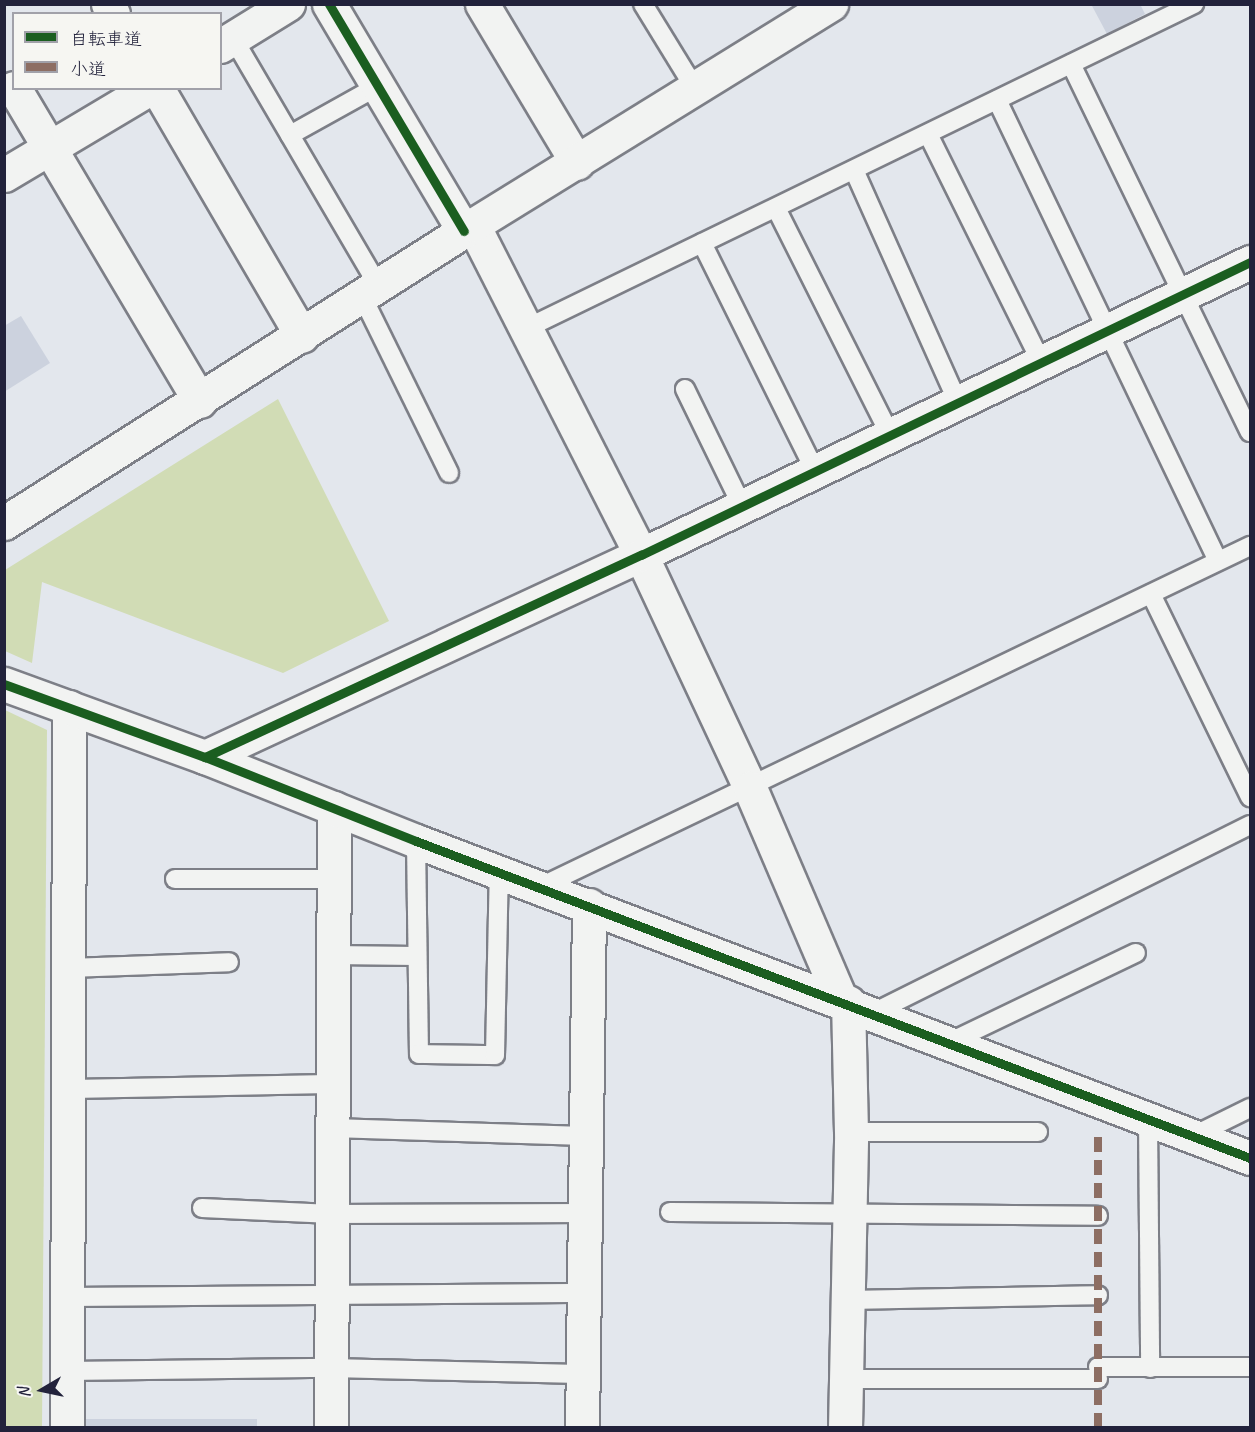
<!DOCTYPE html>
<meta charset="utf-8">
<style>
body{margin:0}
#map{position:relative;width:1255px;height:1432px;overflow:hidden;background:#e3e7ed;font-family:Caveat,"Klee One",sans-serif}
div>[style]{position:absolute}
.green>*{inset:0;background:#d1dcb5}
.building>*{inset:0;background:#ccd2de;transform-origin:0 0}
.roads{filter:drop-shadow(2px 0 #7d7f87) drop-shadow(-2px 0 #7d7f87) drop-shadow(0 2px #7d7f87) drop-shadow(0 -2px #7d7f87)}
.service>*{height:18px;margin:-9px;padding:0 9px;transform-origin:9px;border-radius:9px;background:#f2f3f2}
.minor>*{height:33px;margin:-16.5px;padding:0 16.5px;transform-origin:16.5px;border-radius:16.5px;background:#f2f3f2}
.tertiary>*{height:33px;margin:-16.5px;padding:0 16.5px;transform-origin:16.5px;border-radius:16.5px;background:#f2f3f2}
.quiet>*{height:8px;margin-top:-4px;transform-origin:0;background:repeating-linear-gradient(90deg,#8d6e63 0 15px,transparent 0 23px)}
.cycleway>*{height:9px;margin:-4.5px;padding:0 4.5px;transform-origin:4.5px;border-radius:4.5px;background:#1b5e20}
span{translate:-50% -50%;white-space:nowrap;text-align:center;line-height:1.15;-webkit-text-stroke:5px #f6f6f2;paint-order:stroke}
.frame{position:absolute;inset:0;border:6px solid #22223b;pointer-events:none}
.legend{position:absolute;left:12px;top:12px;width:210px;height:78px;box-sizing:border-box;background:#f6f6f2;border:2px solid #a1a1a9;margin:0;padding:8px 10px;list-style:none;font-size:18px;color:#22223b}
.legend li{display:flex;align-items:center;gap:12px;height:30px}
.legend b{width:30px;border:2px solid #a1a1a9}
.north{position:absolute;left:12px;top:1360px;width:60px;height:60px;-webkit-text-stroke:4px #f6f6f2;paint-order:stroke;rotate:261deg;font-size:16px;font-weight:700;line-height:24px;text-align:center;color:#22223b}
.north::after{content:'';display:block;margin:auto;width:21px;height:27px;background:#22223b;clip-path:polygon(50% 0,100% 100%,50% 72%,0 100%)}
</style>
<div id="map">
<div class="green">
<div style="clip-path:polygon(278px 399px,389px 621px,283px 673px,42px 582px,32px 663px,5px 651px,5px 570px)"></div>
<div style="clip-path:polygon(5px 710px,47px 730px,42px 1427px,5px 1427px)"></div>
</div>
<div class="building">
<div style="clip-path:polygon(1091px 4px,1140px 4px,1145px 14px,1107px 34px)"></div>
<div style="clip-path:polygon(21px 316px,50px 363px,4px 392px,4px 326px)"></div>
<div style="left:82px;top:1419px;width:175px;height:9px"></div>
</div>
<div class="roads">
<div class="service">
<div style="left:643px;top:4px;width:101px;rotate:58.4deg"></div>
<div style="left:233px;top:38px;width:289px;rotate:59.6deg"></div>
<div style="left:1071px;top:64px;width:409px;rotate:64.1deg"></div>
<div style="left:997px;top:100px;width:511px;rotate:64.39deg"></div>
<div style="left:928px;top:134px;width:254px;rotate:63.6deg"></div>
<div style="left:290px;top:135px;width:101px;rotate:-29.1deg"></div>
<div style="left:854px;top:170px;width:254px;rotate:65.9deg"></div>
<div style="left:776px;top:208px;width:254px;rotate:63.3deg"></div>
<div style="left:702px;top:243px;width:254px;rotate:63.6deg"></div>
<div style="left:363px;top:298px;width:195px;rotate:63.8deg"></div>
<div style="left:525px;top:329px;width:744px;rotate:-25.91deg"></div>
<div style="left:685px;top:389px;width:130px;rotate:64deg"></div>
<div style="left:1151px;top:594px;width:226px;rotate:64deg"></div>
<div style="left:416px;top:841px;width:213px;rotate:89.2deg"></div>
<div style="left:419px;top:1054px;width:76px;rotate:0.8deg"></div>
<div style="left:495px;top:1055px;width:184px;rotate:-88.8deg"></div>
<div style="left:175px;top:879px;width:159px"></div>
<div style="left:540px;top:887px;width:788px;rotate:-25.65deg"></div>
<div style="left:333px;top:955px;width:83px;rotate:0.7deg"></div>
<div style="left:69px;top:968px;width:160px;rotate:-2.1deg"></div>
<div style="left:875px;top:1012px;width:419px;rotate:-26.5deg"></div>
<div style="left:950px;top:1042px;width:206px;rotate:-25.6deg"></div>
<div style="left:68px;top:1089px;width:265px;rotate:-1.1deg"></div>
<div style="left:1148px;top:1119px;width:249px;rotate:89.5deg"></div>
<div style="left:332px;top:1128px;width:253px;rotate:1.8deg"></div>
<div style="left:851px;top:1132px;width:187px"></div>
<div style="left:1193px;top:1136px;width:64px;rotate:-26.2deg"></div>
<div style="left:202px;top:1208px;width:130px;rotate:2.6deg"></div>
<div style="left:332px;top:1214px;width:253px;rotate:-0.2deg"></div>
<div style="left:670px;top:1212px;width:428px;rotate:0.5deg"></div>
<div style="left:68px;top:1297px;width:515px;rotate:-0.45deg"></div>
<div style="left:848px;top:1300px;width:250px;rotate:-1.1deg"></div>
<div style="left:1098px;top:1367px;width:152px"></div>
<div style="left:67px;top:1371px;width:264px;rotate:-0.7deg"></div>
<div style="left:331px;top:1368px;width:252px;rotate:1.4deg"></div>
<div style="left:846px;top:1379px;width:252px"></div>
</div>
<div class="minor">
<div style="left:108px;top:4px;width:11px;rotate:63deg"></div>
<div style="left:482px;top:4px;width:185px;rotate:59.1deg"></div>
<div style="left:220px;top:46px;width:80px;rotate:-31.7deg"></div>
<div style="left:14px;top:88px;width:364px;rotate:59.3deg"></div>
<div style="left:157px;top:88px;width:287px;rotate:59.7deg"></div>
<div style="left:4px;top:175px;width:170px;rotate:-30.8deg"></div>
<div style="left:473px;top:225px;width:370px;rotate:63deg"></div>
<div style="left:641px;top:555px;width:257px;rotate:64.9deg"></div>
<div style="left:750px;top:788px;width:231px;rotate:66.8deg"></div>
<div style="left:205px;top:757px;width:481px;rotate:-24.9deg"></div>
<div style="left:641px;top:555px;width:676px;rotate:-25.69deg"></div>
<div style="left:67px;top:1428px;width:721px;rotate:-89.84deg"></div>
<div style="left:331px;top:1428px;width:620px;rotate:-89.72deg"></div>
<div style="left:582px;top:1428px;width:523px;rotate:-89.23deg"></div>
<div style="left:845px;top:1428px;width:296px;rotate:-88.8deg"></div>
<div style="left:851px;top:1132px;width:130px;rotate:-91.3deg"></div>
</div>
<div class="tertiary">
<div style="left:329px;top:4px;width:264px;rotate:59.3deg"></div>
<div style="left:4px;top:523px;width:556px;rotate:-32.43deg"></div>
<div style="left:473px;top:225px;width:421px;rotate:-31.7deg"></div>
<div style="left:4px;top:684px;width:214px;rotate:20deg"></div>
<div style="left:205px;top:757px;width:227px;rotate:21.7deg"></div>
<div style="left:416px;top:841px;width:892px;rotate:20.81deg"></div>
</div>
</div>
<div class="quiet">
<div style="left:1098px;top:1428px;width:298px;rotate:-90deg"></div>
</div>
<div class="cycleway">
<div style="left:329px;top:4px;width:264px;rotate:59.3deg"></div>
<div style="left:4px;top:684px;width:214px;rotate:20deg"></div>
<div style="left:205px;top:757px;width:227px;rotate:21.7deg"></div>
<div style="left:416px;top:841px;width:892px;rotate:20.81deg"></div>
<div style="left:205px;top:757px;width:481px;rotate:-24.9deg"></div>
<div style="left:641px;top:555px;width:676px;rotate:-25.69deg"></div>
</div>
<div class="frame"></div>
<ul class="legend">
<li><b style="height:8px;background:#1b5e20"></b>自転車道</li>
<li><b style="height:8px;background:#8d6e63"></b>小道</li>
</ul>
<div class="north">N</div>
</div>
